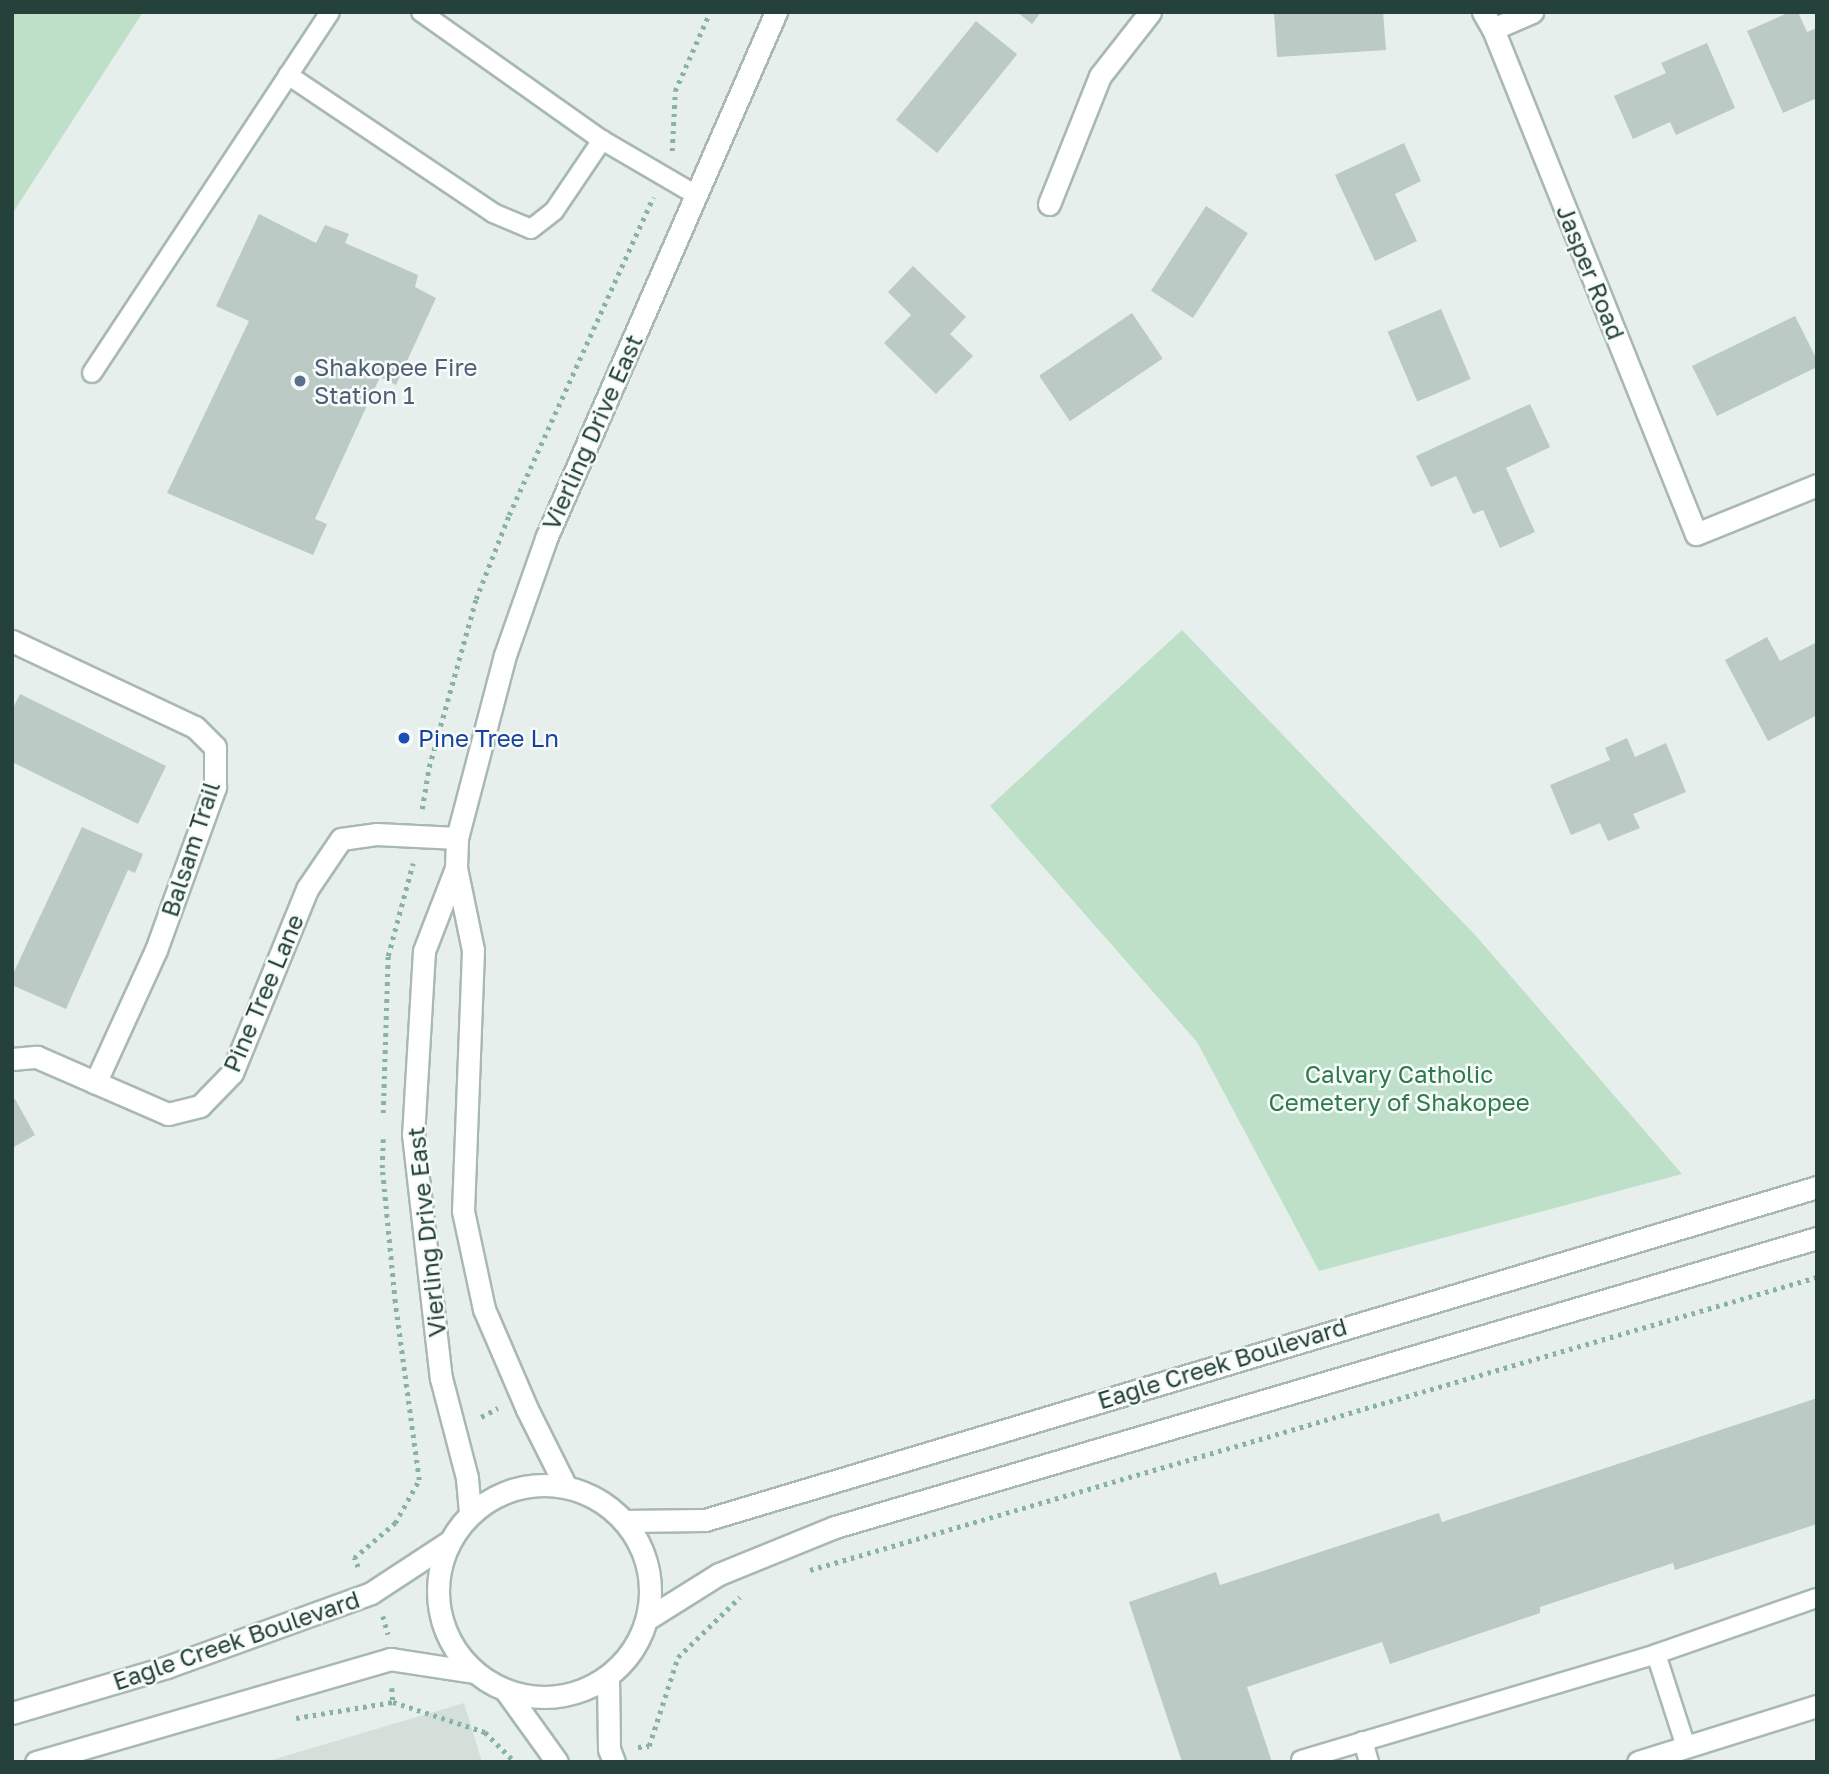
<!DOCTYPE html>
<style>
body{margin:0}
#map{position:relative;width:1829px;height:1774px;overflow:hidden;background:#e6efeb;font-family:"Golos Text",sans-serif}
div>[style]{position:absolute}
.built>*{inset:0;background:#d4dfda}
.green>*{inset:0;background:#bfe0c8}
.building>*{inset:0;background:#bbcac4;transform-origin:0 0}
.path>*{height:4.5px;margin-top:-2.25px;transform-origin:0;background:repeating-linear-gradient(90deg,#86b3a5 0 3.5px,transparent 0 8.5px)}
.roads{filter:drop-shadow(2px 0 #a8b8b2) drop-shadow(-2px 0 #a8b8b2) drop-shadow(0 2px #a8b8b2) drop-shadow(0 -2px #a8b8b2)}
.service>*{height:18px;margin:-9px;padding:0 9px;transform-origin:9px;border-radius:9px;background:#fff}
.minor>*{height:21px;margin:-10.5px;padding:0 10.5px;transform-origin:10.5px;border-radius:10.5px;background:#fff}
.tertiary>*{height:21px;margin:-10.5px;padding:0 10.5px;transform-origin:10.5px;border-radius:10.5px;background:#fff}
.tertiary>.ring{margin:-10.5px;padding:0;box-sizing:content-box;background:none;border:21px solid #fff;border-radius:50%}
.dots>*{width:19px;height:19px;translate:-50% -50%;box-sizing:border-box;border:4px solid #f7fbf9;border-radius:50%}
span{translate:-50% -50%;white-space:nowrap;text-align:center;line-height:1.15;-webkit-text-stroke:5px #f7fbf9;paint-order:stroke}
.street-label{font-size:24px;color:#24423a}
.service-label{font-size:24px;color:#4e5e75}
.left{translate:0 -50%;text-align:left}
.transit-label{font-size:24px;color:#164399}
.park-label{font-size:24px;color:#2d7a4b}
.frame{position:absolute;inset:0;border:14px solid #24423a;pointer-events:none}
</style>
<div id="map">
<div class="built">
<div style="clip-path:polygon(464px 1703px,482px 1762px,265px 1762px)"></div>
</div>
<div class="green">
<div style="clip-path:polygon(12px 12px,143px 12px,12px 214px)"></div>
<div style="clip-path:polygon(1182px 630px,1476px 936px,1682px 1174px,1319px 1271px,1197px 1042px,990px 806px)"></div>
</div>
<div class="building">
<div style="clip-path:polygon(1017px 12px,1041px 12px,1032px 24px)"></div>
<div style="clip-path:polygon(1274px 12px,1383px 12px,1386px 50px,1277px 57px)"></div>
<div style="clip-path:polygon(1790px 12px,1798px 12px,1807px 32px,1817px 28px,1817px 98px,1783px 113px,1747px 31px)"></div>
<div style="left:976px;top:21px;width:53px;height:127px;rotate:39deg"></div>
<div style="clip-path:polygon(1707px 43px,1735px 108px,1676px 135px,1670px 122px,1633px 139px,1614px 96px,1666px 73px,1661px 63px)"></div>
<div style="clip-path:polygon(1404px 143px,1421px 181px,1395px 194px,1417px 241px,1375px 261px,1335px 175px)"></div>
<div style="left:1206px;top:206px;width:50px;height:101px;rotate:33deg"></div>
<div style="clip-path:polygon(259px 214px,316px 243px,325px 225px,349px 234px,345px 243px,418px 275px,415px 287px,436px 298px,396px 385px,380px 377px,315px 519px,327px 524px,313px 555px,167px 493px,249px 321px,216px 306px)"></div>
<div style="clip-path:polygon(913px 266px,966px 317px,950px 334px,973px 356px,936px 394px,884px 343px,911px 315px,888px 292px)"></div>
<div style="left:1441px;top:309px;width:76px;height:58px;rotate:67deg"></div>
<div style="left:1132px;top:313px;width:55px;height:112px;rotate:56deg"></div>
<div style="clip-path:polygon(1795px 316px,1817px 360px,1817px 367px,1717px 416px,1692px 366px)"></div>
<div style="clip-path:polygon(1530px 404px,1550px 447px,1506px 468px,1535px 532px,1500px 548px,1483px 510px,1473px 514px,1456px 476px,1431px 487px,1416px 456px)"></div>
<div style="clip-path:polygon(1767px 637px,1780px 661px,1817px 642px,1817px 715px,1768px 741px,1725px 660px)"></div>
<div style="clip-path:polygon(20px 694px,166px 766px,138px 824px,12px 762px,12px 710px)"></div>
<div style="clip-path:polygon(1627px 738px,1635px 757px,1666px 743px,1686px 792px,1633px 814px,1640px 828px,1608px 841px,1600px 823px,1571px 835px,1550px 785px,1610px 760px,1605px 748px)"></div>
<div style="clip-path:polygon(82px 827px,143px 854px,135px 873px,128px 870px,66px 1009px,12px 985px,12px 976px)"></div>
<div style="clip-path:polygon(15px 1099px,35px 1135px,12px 1148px,12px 1101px)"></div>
<div style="clip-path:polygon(1817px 1398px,1817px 1524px,1675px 1570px,1673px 1563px,1540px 1607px,1540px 1613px,1390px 1664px,1382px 1642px,1247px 1687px,1272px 1762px,1182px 1762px,1129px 1602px,1216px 1572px,1220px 1585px,1439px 1513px,1442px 1522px)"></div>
</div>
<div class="path">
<div style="left:672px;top:151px;width:60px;rotate:-87.1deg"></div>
<div style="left:675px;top:91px;width:86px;rotate:-66.1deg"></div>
<div style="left:422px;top:809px;width:43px;rotate:-80.5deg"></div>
<div style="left:429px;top:767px;width:174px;rotate:-74.4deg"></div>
<div style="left:476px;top:599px;width:90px;rotate:-68.6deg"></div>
<div style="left:509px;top:515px;width:349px;rotate:-65.6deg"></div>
<div style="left:383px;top:1113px;width:157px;rotate:-88.2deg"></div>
<div style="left:388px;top:956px;width:96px;rotate:-75deg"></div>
<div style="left:481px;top:1417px;width:19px;rotate:-28deg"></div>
<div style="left:358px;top:1567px;width:10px;rotate:-114deg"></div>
<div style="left:354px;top:1558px;width:54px;rotate:-40.5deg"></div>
<div style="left:395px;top:1523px;width:49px;rotate:-60.8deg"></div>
<div style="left:419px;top:1480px;width:180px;rotate:-97.7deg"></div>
<div style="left:395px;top:1302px;width:135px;rotate:-95.5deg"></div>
<div style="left:382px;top:1168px;width:29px;rotate:-88deg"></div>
<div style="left:810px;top:1570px;width:1049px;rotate:-16.22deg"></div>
<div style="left:383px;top:1616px;width:19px;rotate:74deg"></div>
<div style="left:392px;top:1688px;width:14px;rotate:86deg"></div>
<div style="left:296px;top:1718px;width:98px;rotate:-9.4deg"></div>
<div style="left:393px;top:1702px;width:97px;rotate:18.1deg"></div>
<div style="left:485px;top:1732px;width:42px;rotate:45deg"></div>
<div style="left:638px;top:1747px;width:11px;rotate:-5deg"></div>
<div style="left:649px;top:1746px;width:94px;rotate:-72deg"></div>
<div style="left:678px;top:1657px;width:86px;rotate:-44.1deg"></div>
</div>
<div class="roads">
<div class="service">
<div style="left:421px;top:12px;width:222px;rotate:35.3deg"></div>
<div style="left:602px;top:140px;width:109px;rotate:30.3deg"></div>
<div style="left:288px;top:75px;width:247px;rotate:33.9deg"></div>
<div style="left:493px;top:213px;width:41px;rotate:22.8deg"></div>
<div style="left:531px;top:229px;width:29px;rotate:-38deg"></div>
<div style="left:554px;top:211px;width:86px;rotate:-55.9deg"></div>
<div style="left:92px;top:373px;width:432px;rotate:-56.6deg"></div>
<div style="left:1656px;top:1654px;width:98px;rotate:72.1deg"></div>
<div style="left:1363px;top:1741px;width:22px;rotate:74deg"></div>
<div style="left:1301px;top:1760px;width:370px;rotate:-16.6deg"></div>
<div style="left:1656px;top:1654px;width:170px;rotate:-19.2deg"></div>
</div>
<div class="minor">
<div style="left:1483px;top:12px;width:20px;rotate:60deg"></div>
<div style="left:1493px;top:29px;width:544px;rotate:68.1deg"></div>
<div style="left:1696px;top:534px;width:131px;rotate:-22deg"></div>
<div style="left:1493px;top:29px;width:43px;rotate:-23.6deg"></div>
<div style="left:1049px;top:204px;width:138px;rotate:-68.3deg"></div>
<div style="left:1100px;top:76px;width:81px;rotate:-52deg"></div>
<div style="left:12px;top:641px;width:202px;rotate:25.2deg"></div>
<div style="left:195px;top:727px;width:28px;rotate:45deg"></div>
<div style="left:215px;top:747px;width:40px;rotate:90deg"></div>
<div style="left:215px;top:787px;width:173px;rotate:109.9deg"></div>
<div style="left:156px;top:950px;width:146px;rotate:114.6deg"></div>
<div style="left:12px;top:1059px;width:25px;rotate:-5deg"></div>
<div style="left:37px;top:1057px;width:143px;rotate:23.5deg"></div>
<div style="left:168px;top:1114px;width:33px;rotate:-14deg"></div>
<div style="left:200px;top:1106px;width:46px;rotate:-45.9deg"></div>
<div style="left:232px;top:1073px;width:199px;rotate:-67.8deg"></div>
<div style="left:307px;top:889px;width:60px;rotate:-55.8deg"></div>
<div style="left:341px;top:839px;width:35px;rotate:-8deg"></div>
<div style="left:376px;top:834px;width:81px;rotate:2.8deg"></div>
<div style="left:1638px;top:1762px;width:188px;rotate:-17.4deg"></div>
</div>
<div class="tertiary">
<div style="left:456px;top:868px;width:89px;rotate:111.1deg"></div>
<div style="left:424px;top:951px;width:183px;rotate:93.4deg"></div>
<div style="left:413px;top:1134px;width:246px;rotate:83.5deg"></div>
<div style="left:441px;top:1378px;width:103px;rotate:75.4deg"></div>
<div style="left:467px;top:1478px;width:36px;rotate:85deg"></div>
<div class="ring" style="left:438px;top:1485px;width:191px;height:191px"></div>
<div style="left:566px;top:1487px;width:87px;rotate:-116.6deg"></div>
<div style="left:527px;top:1409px;width:109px;rotate:-113.3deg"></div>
<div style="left:484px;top:1309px;width:100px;rotate:-102.1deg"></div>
<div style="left:463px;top:1211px;width:261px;rotate:-87.8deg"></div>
<div style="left:473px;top:950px;width:84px;rotate:-101.7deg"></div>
<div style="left:456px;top:868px;width:30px;rotate:-88deg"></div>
<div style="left:457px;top:838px;width:189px;rotate:-75.3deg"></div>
<div style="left:505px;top:655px;width:126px;rotate:-70.6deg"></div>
<div style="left:547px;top:536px;width:572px;rotate:-66.39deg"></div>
<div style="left:624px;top:1521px;width:81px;rotate:-0.7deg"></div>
<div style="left:705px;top:1520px;width:1161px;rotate:-16.67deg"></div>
<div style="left:647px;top:1619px;width:85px;rotate:-32deg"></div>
<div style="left:719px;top:1574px;width:125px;rotate:-22.1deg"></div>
<div style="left:835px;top:1527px;width:1024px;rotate:-16.4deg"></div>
<div style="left:608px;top:1676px;width:73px;rotate:89.2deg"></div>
<div style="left:609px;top:1749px;width:14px;rotate:69deg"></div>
<div style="left:506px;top:1691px;width:87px;rotate:54.3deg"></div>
<div style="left:12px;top:1713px;width:162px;rotate:-16.5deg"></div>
<div style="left:167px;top:1667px;width:217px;rotate:-19.9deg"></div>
<div style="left:371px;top:1593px;width:93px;rotate:-33.2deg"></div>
<div style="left:36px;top:1762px;width:369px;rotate:-16.2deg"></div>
<div style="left:390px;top:1659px;width:86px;rotate:8.7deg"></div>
</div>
</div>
<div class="dots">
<div style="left:300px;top:381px;background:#5c6f8a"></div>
<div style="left:404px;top:738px;background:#1a4fb4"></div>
</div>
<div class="street-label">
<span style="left:1591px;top:272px;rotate:68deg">Jasper Road</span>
<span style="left:592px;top:432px;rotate:-66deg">Vierling Drive East</span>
<span style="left:190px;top:849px;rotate:-72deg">Balsam Trail</span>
<span style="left:263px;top:993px;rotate:-67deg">Pine Tree Lane</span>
<span style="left:426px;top:1232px;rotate:-96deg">Vierling Drive East</span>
<span style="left:1222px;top:1363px;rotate:-17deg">Eagle Creek Boulevard</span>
<span style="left:236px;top:1640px;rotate:-19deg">Eagle Creek Boulevard</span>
</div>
<div class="service-label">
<span class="left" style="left:314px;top:381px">Shakopee Fire<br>Station 1</span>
</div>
<div class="transit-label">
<span class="left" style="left:418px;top:738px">Pine Tree Ln</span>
</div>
<div class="park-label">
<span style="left:1399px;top:1088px">Calvary Catholic<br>Cemetery of Shakopee</span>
</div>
<div class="frame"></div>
</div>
